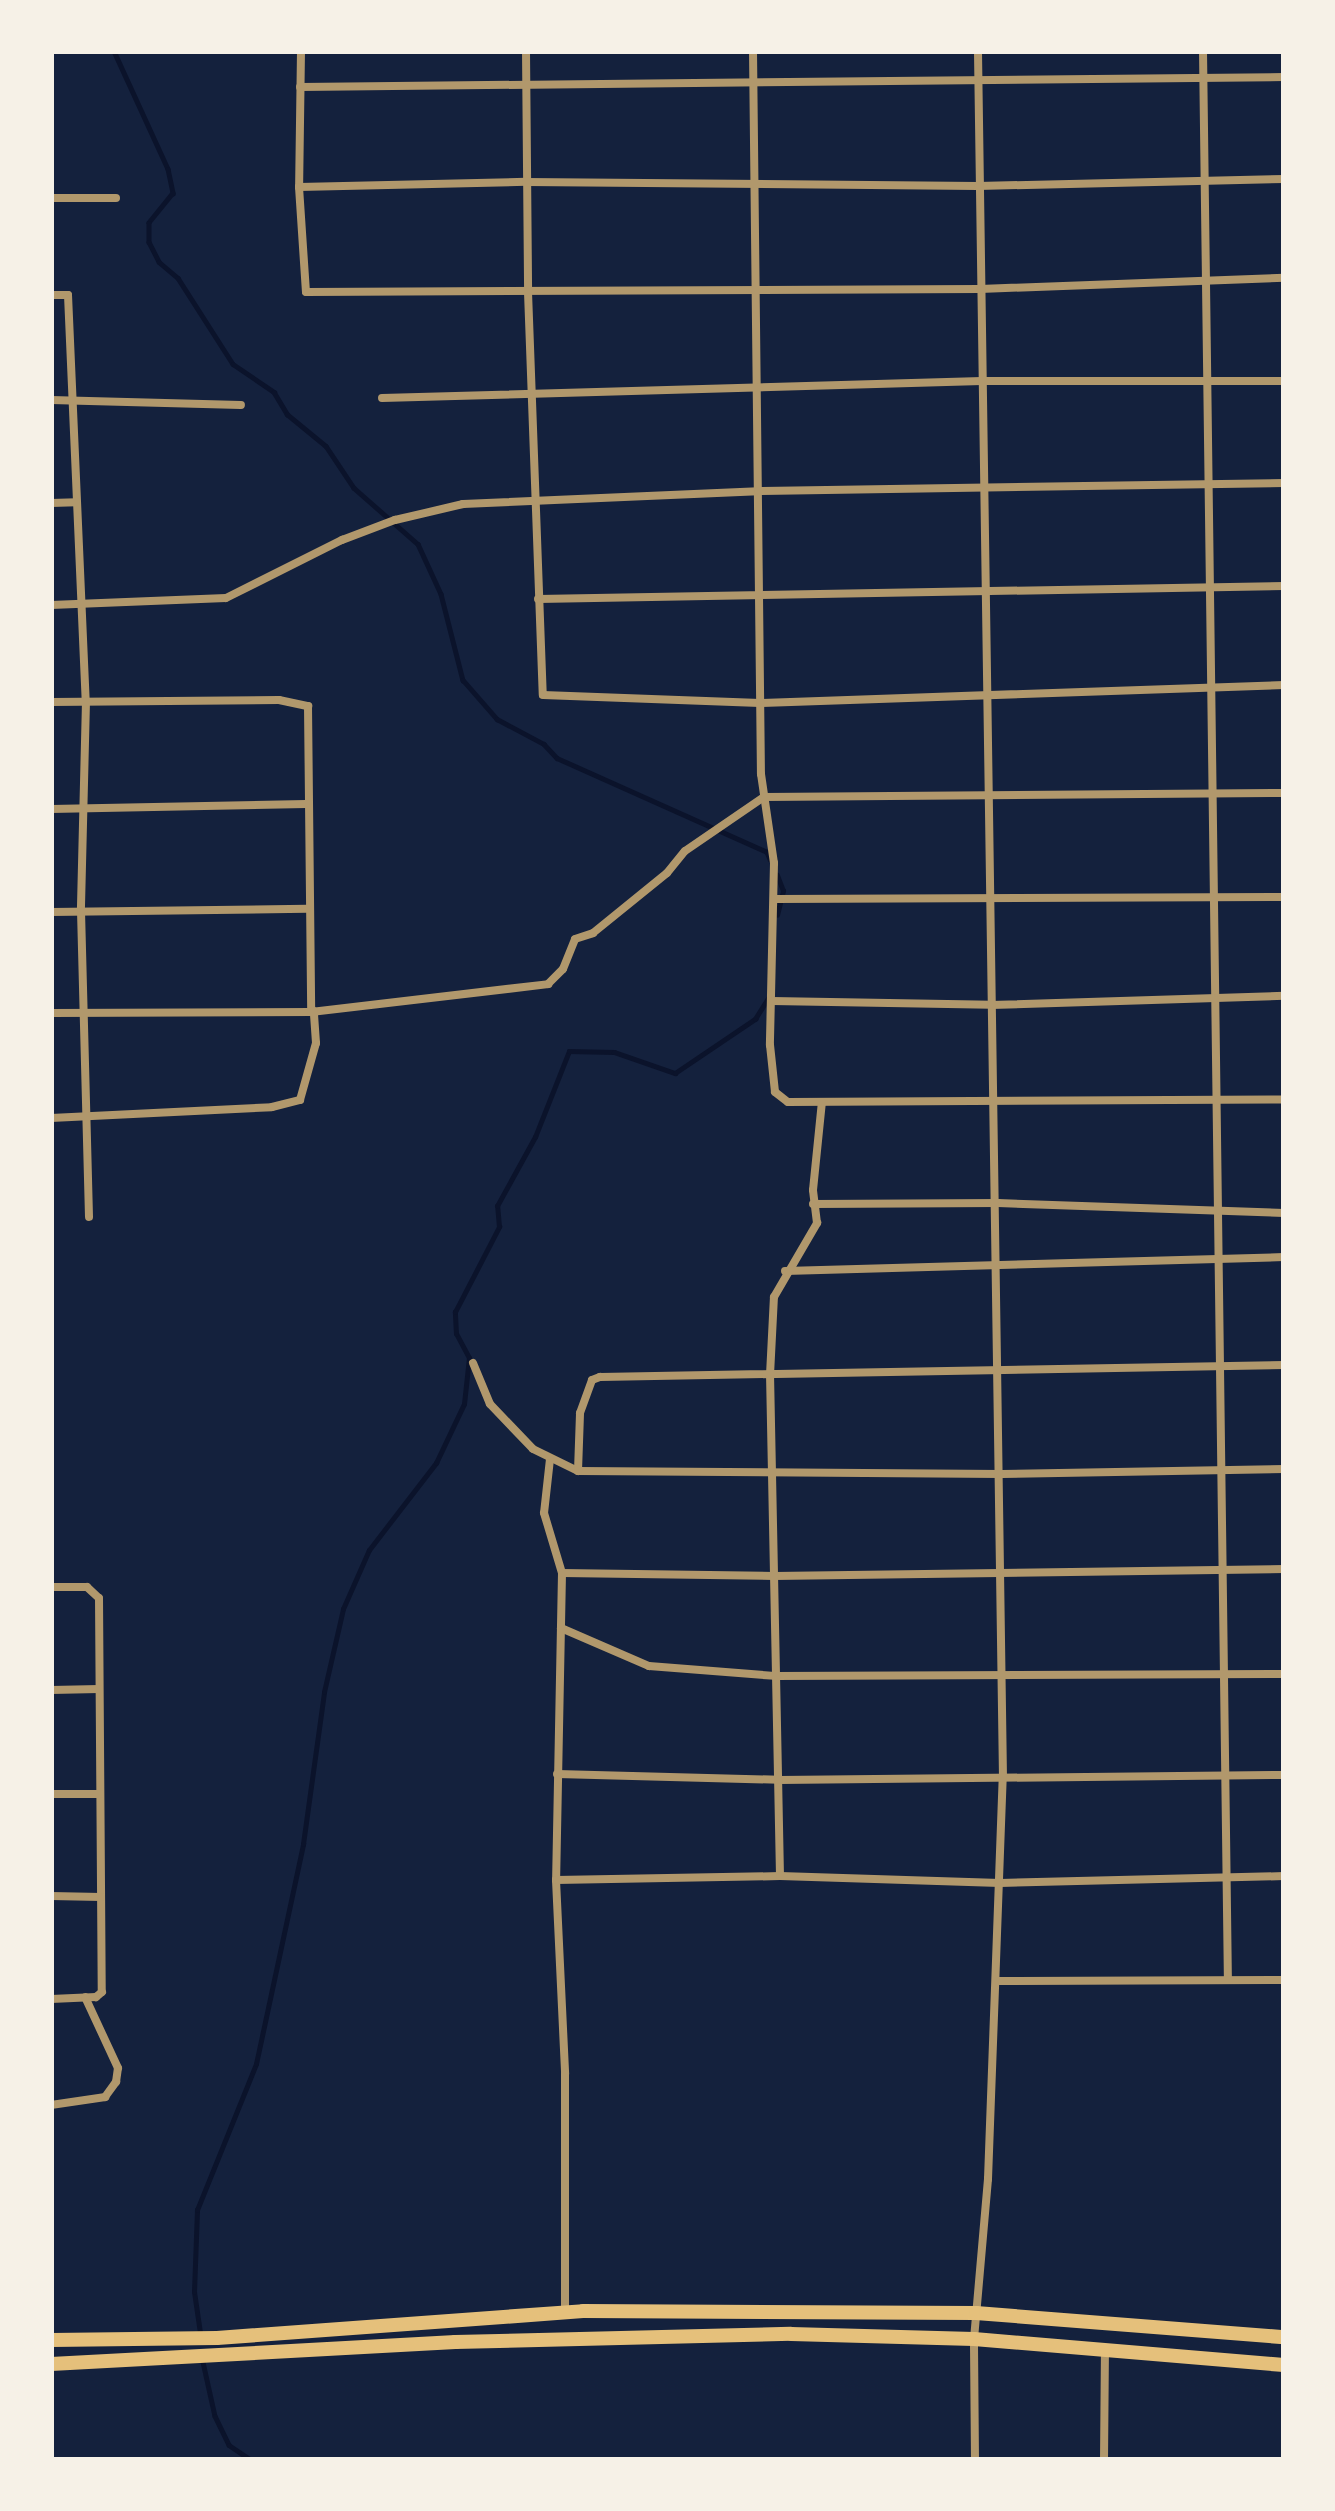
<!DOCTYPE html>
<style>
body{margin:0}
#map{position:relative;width:1335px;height:2511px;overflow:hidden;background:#14213d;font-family:"Playfair Display",serif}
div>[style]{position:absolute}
.stream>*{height:4.5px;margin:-2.25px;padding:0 2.25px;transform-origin:2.25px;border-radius:2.25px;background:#0b132b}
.minor>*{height:8px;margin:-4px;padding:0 4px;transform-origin:4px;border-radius:4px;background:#b1986c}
.trunk>*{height:14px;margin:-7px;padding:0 7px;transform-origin:7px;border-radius:7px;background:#e5c07b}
span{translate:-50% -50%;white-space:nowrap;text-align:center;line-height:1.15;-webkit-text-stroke:12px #f6f1e7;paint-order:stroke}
.frame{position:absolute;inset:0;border:54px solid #f6f1e7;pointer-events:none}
</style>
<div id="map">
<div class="stream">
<div style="left:114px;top:51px;width:130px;rotate:65.4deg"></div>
<div style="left:168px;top:169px;width:25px;rotate:78deg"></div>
<div style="left:173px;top:193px;width:38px;rotate:129deg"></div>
<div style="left:149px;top:223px;width:19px;rotate:90deg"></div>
<div style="left:149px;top:242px;width:22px;rotate:63deg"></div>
<div style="left:159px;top:262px;width:25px;rotate:40deg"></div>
<div style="left:178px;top:278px;width:102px;rotate:57.4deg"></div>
<div style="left:233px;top:364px;width:50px;rotate:34.3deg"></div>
<div style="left:274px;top:392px;width:26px;rotate:59deg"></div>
<div style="left:287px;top:414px;width:50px;rotate:39.4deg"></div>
<div style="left:326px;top:446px;width:50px;rotate:56.3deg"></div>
<div style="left:354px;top:488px;width:85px;rotate:41.2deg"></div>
<div style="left:418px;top:544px;width:55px;rotate:65.3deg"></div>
<div style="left:441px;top:594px;width:89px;rotate:75.7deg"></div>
<div style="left:463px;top:680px;width:52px;rotate:48.9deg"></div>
<div style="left:497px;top:719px;width:53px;rotate:28deg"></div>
<div style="left:544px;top:744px;width:19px;rotate:47deg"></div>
<div style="left:557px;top:758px;width:230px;rotate:24.1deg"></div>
<div style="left:767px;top:852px;width:8px;rotate:67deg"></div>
<div style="left:777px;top:915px;width:25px;rotate:-76deg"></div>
<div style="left:783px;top:891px;width:17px;rotate:-111deg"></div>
<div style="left:200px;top:2333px;width:41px;rotate:-98.3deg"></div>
<div style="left:194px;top:2292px;width:82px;rotate:-87.9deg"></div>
<div style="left:197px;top:2210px;width:157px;rotate:-68deg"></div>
<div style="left:256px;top:2064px;width:225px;rotate:-77.9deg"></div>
<div style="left:303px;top:1844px;width:153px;rotate:-82.1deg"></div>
<div style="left:324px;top:1692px;width:85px;rotate:-77.1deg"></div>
<div style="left:343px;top:1609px;width:64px;rotate:-66.2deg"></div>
<div style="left:369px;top:1550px;width:110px;rotate:-52.4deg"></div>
<div style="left:436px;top:1463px;width:65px;rotate:-64.6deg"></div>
<div style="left:464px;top:1404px;width:46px;rotate:-83.8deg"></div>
<div style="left:469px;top:1358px;width:27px;rotate:-118deg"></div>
<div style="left:456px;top:1334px;width:22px;rotate:-93deg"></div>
<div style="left:455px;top:1312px;width:96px;rotate:-62.6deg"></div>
<div style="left:499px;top:1227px;width:21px;rotate:-95deg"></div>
<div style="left:497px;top:1206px;width:79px;rotate:-61.2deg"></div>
<div style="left:535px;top:1137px;width:92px;rotate:-68.4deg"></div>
<div style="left:569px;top:1051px;width:45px;rotate:1.3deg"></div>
<div style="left:614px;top:1052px;width:65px;rotate:19deg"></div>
<div style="left:675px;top:1073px;width:97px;rotate:-34deg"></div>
<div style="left:755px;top:1019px;width:25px;rotate:-58deg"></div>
<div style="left:203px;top:2362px;width:55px;rotate:77.5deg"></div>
<div style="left:215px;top:2416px;width:32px;rotate:64deg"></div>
<div style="left:229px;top:2445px;width:27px;rotate:34deg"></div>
</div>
<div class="minor">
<div style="left:301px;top:51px;width:136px;rotate:90.8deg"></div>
<div style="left:299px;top:187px;width:105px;rotate:86.2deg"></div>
<div style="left:306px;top:292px;width:674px;rotate:-0.26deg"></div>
<div style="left:980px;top:289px;width:304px;rotate:-2.1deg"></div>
<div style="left:526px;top:51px;width:241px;rotate:89.5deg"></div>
<div style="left:528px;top:292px;width:403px;rotate:87.9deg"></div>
<div style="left:543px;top:695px;width:217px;rotate:2.1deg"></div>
<div style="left:760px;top:703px;width:524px;rotate:-1.97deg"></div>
<div style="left:753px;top:51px;width:723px;rotate:89.37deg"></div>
<div style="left:761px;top:774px;width:90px;rotate:81.7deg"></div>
<div style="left:774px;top:863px;width:182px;rotate:91.3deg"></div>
<div style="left:770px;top:1045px;width:47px;rotate:83.9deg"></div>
<div style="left:775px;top:1092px;width:16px;rotate:38deg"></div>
<div style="left:788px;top:1102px;width:496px;rotate:-0.3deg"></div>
<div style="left:1203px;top:51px;width:1929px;rotate:89.26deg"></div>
<div style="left:300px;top:87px;width:984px;rotate:-0.58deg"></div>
<div style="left:299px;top:187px;width:227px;rotate:-1.3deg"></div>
<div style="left:526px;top:182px;width:452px;rotate:0.5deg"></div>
<div style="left:978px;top:186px;width:306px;rotate:-1.3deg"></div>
<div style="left:51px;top:198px;width:65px"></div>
<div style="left:51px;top:295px;width:17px"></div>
<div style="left:68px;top:295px;width:406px;rotate:87.5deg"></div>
<div style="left:86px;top:701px;width:210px;rotate:91.4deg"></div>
<div style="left:81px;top:911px;width:306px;rotate:88.5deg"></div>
<div style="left:382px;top:398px;width:600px;rotate:-1.62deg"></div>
<div style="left:982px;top:381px;width:302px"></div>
<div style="left:51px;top:400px;width:190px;rotate:1.5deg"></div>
<div style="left:51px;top:503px;width:25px;rotate:-2deg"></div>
<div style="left:538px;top:599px;width:746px;rotate:-1deg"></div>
<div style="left:51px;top:605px;width:175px;rotate:-2.3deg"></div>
<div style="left:226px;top:598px;width:130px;rotate:-26.6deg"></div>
<div style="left:342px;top:540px;width:57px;rotate:-20.7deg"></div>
<div style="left:395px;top:520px;width:70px;rotate:-13.2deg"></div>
<div style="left:463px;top:504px;width:295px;rotate:-2.5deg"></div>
<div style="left:758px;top:491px;width:526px;rotate:-0.87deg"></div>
<div style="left:51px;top:702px;width:228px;rotate:-0.5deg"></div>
<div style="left:279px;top:700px;width:30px;rotate:12deg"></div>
<div style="left:308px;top:706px;width:306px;rotate:89.4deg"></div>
<div style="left:51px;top:809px;width:255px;rotate:-1.1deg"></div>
<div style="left:775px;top:899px;width:509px;rotate:-0.23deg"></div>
<div style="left:51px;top:912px;width:256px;rotate:-0.7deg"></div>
<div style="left:772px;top:1001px;width:219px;rotate:1deg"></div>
<div style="left:991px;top:1005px;width:293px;rotate:-1.8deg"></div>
<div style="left:51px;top:1013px;width:260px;rotate:-0.2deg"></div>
<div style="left:311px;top:1012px;width:239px;rotate:-6.7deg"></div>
<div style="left:548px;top:984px;width:21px;rotate:-45deg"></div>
<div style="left:563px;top:969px;width:32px;rotate:-68deg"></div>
<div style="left:575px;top:939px;width:19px;rotate:-18deg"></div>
<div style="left:593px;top:933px;width:95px;rotate:-39deg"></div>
<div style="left:667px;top:873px;width:28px;rotate:-51deg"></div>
<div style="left:685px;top:851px;width:96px;rotate:-34.4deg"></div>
<div style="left:764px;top:797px;width:520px;rotate:-0.44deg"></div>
<div style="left:51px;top:1118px;width:221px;rotate:-2.8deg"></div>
<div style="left:272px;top:1107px;width:29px;rotate:-14deg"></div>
<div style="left:300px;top:1100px;width:59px;rotate:-74.3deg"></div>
<div style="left:316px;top:1043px;width:32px;rotate:-94deg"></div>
<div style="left:813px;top:1204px;width:185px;rotate:-0.3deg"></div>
<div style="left:998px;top:1203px;width:286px;rotate:2deg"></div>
<div style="left:785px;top:1271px;width:499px;rotate:-1.6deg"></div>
<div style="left:473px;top:1363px;width:44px;rotate:67.5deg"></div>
<div style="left:490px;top:1404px;width:62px;rotate:46.3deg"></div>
<div style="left:533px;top:1449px;width:50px;rotate:26.1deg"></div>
<div style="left:578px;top:1471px;width:424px;rotate:0.4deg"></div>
<div style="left:1002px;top:1474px;width:282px;rotate:-1deg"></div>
<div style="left:550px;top:1459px;width:54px;rotate:96.3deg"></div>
<div style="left:544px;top:1513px;width:63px;rotate:73.3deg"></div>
<div style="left:562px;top:1573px;width:307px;rotate:91.1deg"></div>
<div style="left:556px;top:1880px;width:194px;rotate:87.3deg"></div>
<div style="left:565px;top:2074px;width:236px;rotate:90deg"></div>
<div style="left:578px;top:1471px;width:58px;rotate:-88deg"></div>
<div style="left:580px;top:1413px;width:35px;rotate:-70deg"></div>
<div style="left:592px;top:1380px;width:9px;rotate:-21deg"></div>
<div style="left:600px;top:1377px;width:684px;rotate:-1.01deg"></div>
<div style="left:562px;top:1573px;width:212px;rotate:0.8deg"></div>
<div style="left:774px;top:1576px;width:510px;rotate:-0.79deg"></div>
<div style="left:51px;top:1587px;width:36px"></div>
<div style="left:87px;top:1587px;width:16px;rotate:43deg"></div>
<div style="left:99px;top:1598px;width:394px;rotate:89.6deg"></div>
<div style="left:102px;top:1992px;width:8px;rotate:140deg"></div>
<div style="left:96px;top:1997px;width:45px;rotate:177.5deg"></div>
<div style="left:561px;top:1628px;width:96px;rotate:23.4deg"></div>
<div style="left:649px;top:1666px;width:126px;rotate:4.5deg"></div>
<div style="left:775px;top:1676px;width:509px;rotate:-0.23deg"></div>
<div style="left:51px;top:1690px;width:48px;rotate:-1.2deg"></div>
<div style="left:557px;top:1774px;width:222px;rotate:1.5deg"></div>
<div style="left:779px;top:1780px;width:505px;rotate:-0.57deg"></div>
<div style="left:51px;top:1794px;width:49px"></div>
<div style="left:780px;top:1876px;width:501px;rotate:-91.14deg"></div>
<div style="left:770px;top:1375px;width:78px;rotate:-87.1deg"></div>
<div style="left:774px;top:1297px;width:86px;rotate:-59.8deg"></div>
<div style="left:817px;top:1223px;width:33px;rotate:-97deg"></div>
<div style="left:813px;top:1190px;width:88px;rotate:-84.2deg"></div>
<div style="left:556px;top:1880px;width:224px;rotate:-1deg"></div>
<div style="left:780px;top:1876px;width:220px;rotate:1.8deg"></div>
<div style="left:1000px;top:1883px;width:284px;rotate:-1.4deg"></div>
<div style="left:51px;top:1896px;width:50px;rotate:1.1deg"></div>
<div style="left:998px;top:1981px;width:286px;rotate:-0.2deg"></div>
<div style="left:51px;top:2105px;width:55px;rotate:-8.4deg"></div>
<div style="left:105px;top:2097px;width:19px;rotate:-54deg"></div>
<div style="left:116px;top:2082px;width:14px;rotate:-82deg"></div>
<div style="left:118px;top:2068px;width:78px;rotate:-114.9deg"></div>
<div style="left:975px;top:2460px;width:121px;rotate:-90.5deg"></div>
<div style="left:974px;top:2339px;width:161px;rotate:-85deg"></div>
<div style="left:988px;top:2179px;width:401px;rotate:-87.9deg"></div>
<div style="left:1003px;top:1778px;width:1727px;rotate:-90.83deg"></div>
<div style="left:1104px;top:2460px;width:109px;rotate:-89.5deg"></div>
</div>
<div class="trunk">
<div style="left:51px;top:2340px;width:166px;rotate:-0.7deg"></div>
<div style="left:217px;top:2338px;width:367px;rotate:-4.2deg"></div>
<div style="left:583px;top:2311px;width:393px;rotate:0.3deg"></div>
<div style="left:976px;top:2313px;width:309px;rotate:4.5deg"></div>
<div style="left:51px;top:2364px;width:405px;rotate:-3.1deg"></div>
<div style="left:455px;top:2342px;width:336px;rotate:-1.4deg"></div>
<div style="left:791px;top:2334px;width:183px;rotate:1.6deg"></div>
<div style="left:974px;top:2339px;width:311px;rotate:4.8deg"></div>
</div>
<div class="frame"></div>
</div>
